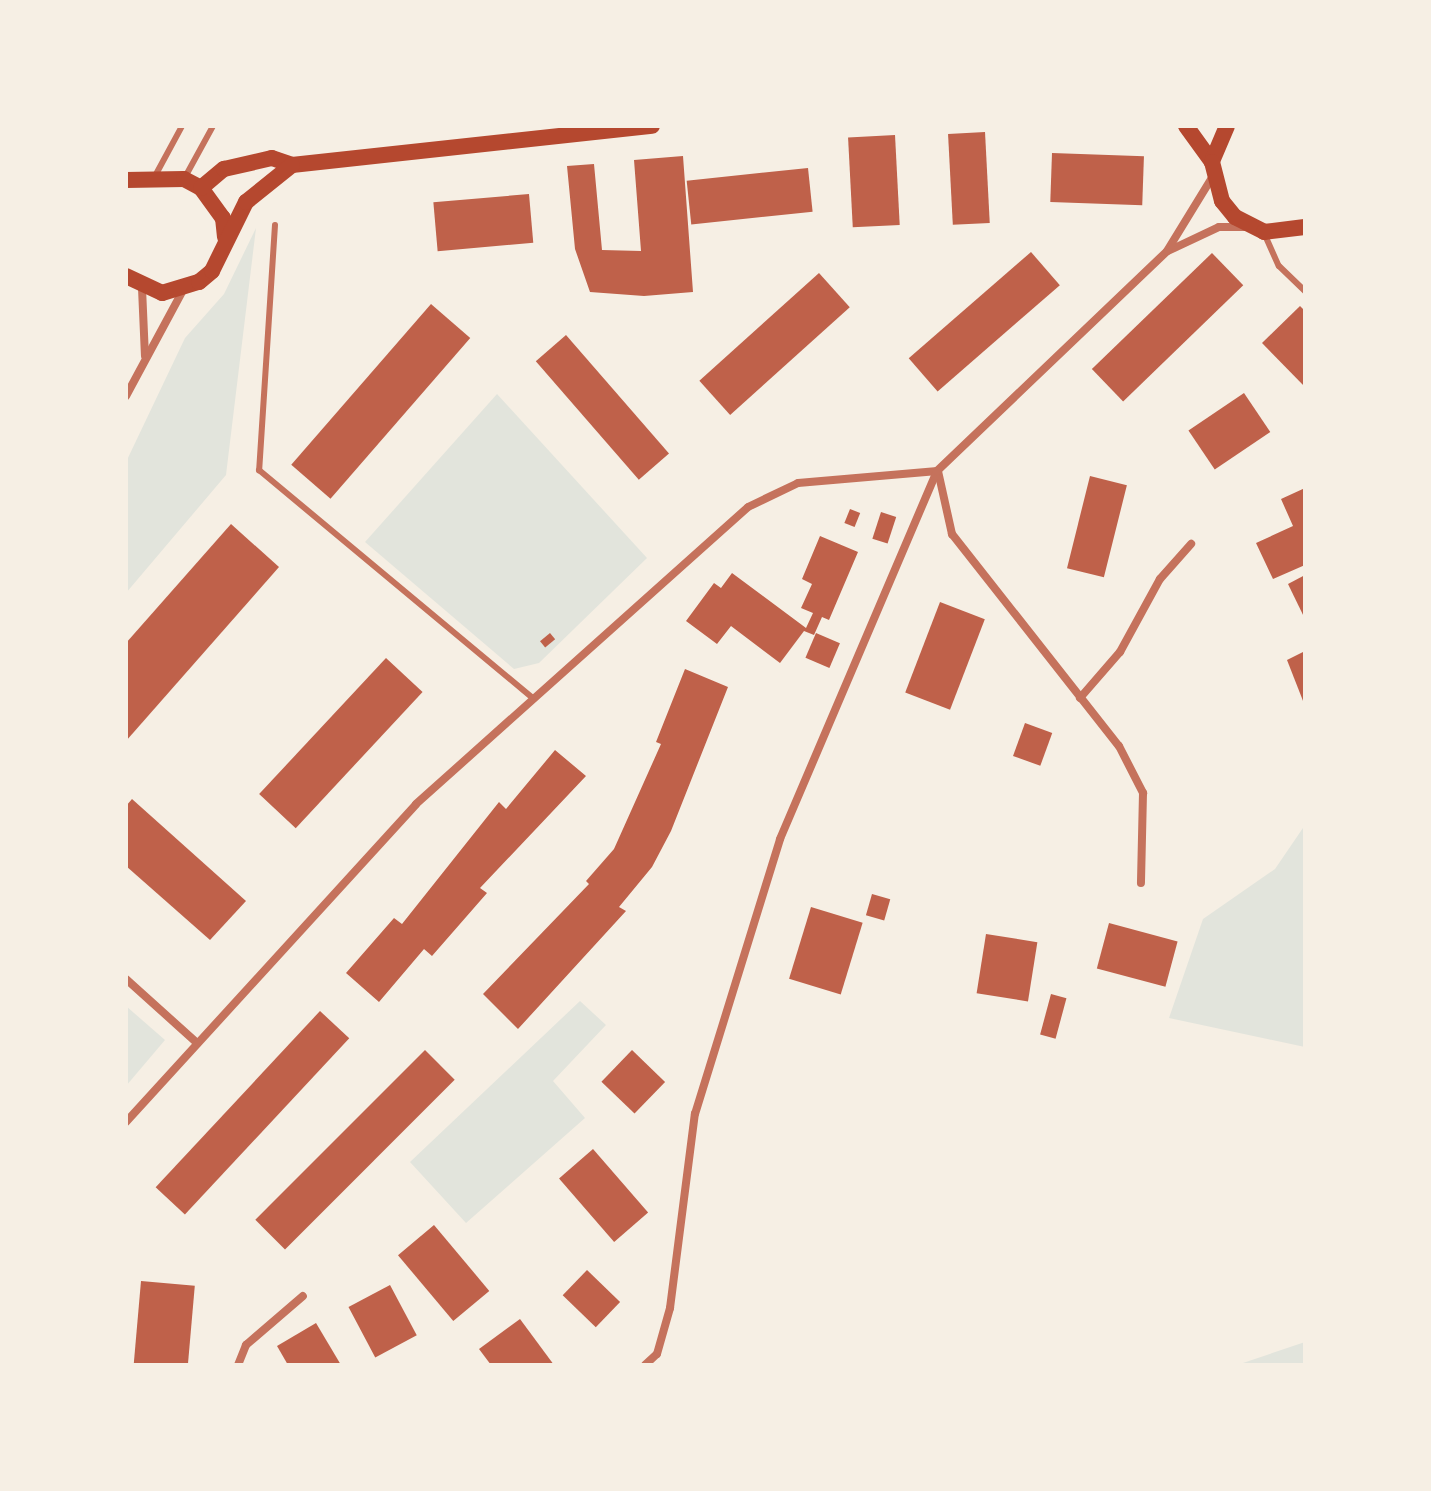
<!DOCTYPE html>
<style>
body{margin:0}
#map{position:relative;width:1431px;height:1491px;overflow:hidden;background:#f6efe4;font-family:Quicksand,sans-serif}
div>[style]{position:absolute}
.green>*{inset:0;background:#e2e4dc}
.building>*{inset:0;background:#bf614a;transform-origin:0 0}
.service>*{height:6px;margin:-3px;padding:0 3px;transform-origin:3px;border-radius:3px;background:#c5725c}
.minor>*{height:8px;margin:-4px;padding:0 4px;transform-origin:4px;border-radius:4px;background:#c5725c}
.secondary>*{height:16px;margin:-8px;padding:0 8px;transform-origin:8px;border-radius:8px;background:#b5482f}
span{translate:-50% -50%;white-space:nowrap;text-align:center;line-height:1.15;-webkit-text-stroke:7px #f6efe4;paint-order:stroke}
.frame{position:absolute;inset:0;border:128px solid #f6efe4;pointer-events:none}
</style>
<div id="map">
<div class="green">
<div style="clip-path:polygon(256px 228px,226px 475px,126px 593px,126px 462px,185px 338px,224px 294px)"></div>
<div style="clip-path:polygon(497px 394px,647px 558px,539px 663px,514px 669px,365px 542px)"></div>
<div style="clip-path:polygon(1305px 825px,1305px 1047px,1169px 1018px,1203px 919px,1275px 869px)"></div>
<div style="clip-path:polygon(580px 1001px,606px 1025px,553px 1081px,585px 1118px,466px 1223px,410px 1162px)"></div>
<div style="clip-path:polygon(126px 1006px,165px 1040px,126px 1086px)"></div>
<div style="clip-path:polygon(1305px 1342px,1305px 1365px,1237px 1365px)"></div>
</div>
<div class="building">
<div style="left:985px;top:132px;width:91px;height:37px;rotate:87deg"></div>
<div style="left:895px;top:135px;width:90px;height:47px;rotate:87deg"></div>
<div style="left:1052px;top:153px;width:92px;height:49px;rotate:2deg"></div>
<div style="clip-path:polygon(683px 156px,693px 292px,644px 296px,590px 292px,575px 249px,567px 166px,594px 164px,602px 250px,641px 251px,634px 160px)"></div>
<div style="left:808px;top:168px;width:44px;height:122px;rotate:84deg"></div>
<div style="left:529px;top:194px;width:49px;height:96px;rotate:85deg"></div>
<div style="left:1031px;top:252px;width:44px;height:162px;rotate:49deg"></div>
<div style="left:1212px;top:253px;width:45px;height:167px;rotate:46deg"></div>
<div style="left:819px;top:273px;width:46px;height:161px;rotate:48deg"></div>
<div style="left:431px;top:304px;width:52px;height:213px;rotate:41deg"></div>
<div style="clip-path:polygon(1300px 306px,1305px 311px,1305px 387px,1262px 343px)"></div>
<div style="left:566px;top:335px;width:157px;height:40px;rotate:49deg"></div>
<div style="left:1244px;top:393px;width:47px;height:67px;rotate:56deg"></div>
<div style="left:1090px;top:476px;width:38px;height:95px;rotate:14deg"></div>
<div style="clip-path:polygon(1305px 488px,1305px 565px,1273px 579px,1256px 543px,1293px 526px,1281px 499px)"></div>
<div style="left:850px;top:509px;width:11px;height:15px;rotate:22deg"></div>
<div style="left:881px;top:512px;width:16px;height:28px;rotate:18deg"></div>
<div style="clip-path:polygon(231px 524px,279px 567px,126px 741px,126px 643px)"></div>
<div style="clip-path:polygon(820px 536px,858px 552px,829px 620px,822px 617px,814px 635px,804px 631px,780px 663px,731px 626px,717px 644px,686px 621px,714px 583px,721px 588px,732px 573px,806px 628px,813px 613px,801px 608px,812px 584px,802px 579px)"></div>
<div style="clip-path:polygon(1305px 575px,1305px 619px,1288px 584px)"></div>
<div style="left:940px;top:602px;width:48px;height:97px;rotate:21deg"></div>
<div style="left:550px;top:633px;width:8px;height:13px;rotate:50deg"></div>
<div style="left:816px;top:633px;width:26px;height:27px;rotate:23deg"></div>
<div style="clip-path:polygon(1305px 651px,1305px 706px,1287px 660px)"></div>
<div style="left:386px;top:658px;width:50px;height:186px;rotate:43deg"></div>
<div style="clip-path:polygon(685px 669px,728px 687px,671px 831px,652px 867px,619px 907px,626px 911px,518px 1029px,483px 994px,589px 884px,586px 881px,614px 849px,661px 744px,656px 742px)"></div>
<div style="left:1025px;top:723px;width:29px;height:35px;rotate:20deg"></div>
<div style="clip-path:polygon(555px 750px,586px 776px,480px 888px,487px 893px,432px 956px,424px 949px,379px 1002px,346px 973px,394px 918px,402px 924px,499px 802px,506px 809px)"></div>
<div style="clip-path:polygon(132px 799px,246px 901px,210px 940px,126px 866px,126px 806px)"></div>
<div style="left:872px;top:894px;width:19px;height:22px;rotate:16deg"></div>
<div style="left:811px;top:907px;width:54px;height:75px;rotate:17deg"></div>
<div style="left:1109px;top:923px;width:71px;height:47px;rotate:15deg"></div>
<div style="left:986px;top:934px;width:52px;height:60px;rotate:9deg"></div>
<div style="left:1051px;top:994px;width:16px;height:42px;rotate:15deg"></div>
<div style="left:320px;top:1011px;width:40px;height:241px;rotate:43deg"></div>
<div style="left:425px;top:1050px;width:42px;height:240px;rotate:45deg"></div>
<div style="left:632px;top:1050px;width:46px;height:44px;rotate:44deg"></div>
<div style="left:593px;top:1149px;width:84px;height:45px;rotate:49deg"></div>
<div style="left:434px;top:1225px;width:86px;height:47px;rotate:50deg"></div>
<div style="left:587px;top:1270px;width:46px;height:35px;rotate:44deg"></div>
<div style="left:141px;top:1281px;width:54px;height:84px;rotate:5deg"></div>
<div style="left:390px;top:1285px;width:57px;height:47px;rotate:62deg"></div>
<div style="clip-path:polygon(520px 1319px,554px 1365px,491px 1365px,479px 1349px)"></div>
<div style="clip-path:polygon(316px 1323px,341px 1365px,288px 1365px,277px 1346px)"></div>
</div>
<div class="service">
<div style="left:155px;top:176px;width:57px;rotate:-61.6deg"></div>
<div style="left:184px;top:179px;width:60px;rotate:-61.3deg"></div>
<div style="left:275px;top:225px;width:246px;rotate:93.7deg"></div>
<div style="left:259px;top:470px;width:358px;rotate:39.8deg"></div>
<div style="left:1264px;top:233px;width:36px;rotate:66deg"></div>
<div style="left:1279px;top:266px;width:36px;rotate:44deg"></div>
</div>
<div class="minor">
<div style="left:1168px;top:251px;width:56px;rotate:-25.2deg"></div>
<div style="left:1219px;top:227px;width:26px"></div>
<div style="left:142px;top:288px;width:68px;rotate:87.5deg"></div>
<div style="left:126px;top:396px;width:120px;rotate:-61.7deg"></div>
<div style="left:938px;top:471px;width:65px;rotate:77.5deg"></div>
<div style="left:952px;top:534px;width:270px;rotate:51.8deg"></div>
<div style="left:1119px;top:746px;width:53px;rotate:62.9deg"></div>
<div style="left:1143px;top:793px;width:90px;rotate:91.3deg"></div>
<div style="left:1080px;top:698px;width:61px;rotate:-49deg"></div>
<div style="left:1120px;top:652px;width:83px;rotate:-61.3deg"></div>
<div style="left:1160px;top:579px;width:47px;rotate:-48.5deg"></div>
<div style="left:126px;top:979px;width:96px;rotate:42deg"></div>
<div style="left:126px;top:1122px;width:430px;rotate:-47.6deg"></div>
<div style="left:416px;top:804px;width:445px;rotate:-41.8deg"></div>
<div style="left:748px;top:507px;width:55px;rotate:-25.6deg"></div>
<div style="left:798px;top:483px;width:140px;rotate:-4.9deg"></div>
<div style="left:238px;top:1365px;width:22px;rotate:-68deg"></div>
<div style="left:246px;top:1345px;width:75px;rotate:-40.7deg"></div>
<div style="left:645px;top:1365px;width:16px;rotate:-43deg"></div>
<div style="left:657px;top:1354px;width:48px;rotate:-74.2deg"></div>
<div style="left:670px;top:1308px;width:196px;rotate:-82.7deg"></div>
<div style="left:695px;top:1114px;width:288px;rotate:-72.8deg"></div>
<div style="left:780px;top:839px;width:400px;rotate:-66.9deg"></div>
<div style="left:937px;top:471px;width:318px;rotate:-43.7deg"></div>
<div style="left:1167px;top:251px;width:88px;rotate:-58.5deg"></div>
</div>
<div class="secondary">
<div style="left:1186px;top:126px;width:44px;rotate:54.2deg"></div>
<div style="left:1227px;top:126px;width:39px;rotate:113deg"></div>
<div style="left:1212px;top:162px;width:40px;rotate:75.6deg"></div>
<div style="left:1222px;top:201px;width:21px;rotate:51deg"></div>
<div style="left:1235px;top:217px;width:33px;rotate:27deg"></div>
<div style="left:1264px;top:232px;width:41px;rotate:-7deg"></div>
<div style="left:126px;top:180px;width:58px;rotate:-1deg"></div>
<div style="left:184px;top:179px;width:19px;rotate:28deg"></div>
<div style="left:201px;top:188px;width:37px;rotate:54deg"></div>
<div style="left:223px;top:218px;width:19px;rotate:84deg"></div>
<div style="left:201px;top:188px;width:30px;rotate:-40deg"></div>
<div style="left:224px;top:169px;width:49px;rotate:-12.9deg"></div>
<div style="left:272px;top:158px;width:21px;rotate:19deg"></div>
<div style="left:292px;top:165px;width:362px;rotate:-6.2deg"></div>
<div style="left:126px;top:276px;width:40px;rotate:25deg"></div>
<div style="left:162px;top:293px;width:39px;rotate:-17deg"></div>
<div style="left:199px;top:282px;width:17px;rotate:-40deg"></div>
<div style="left:212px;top:271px;width:77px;rotate:-63.8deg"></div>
<div style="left:246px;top:202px;width:59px;rotate:-38.8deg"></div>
</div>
<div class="frame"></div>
</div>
